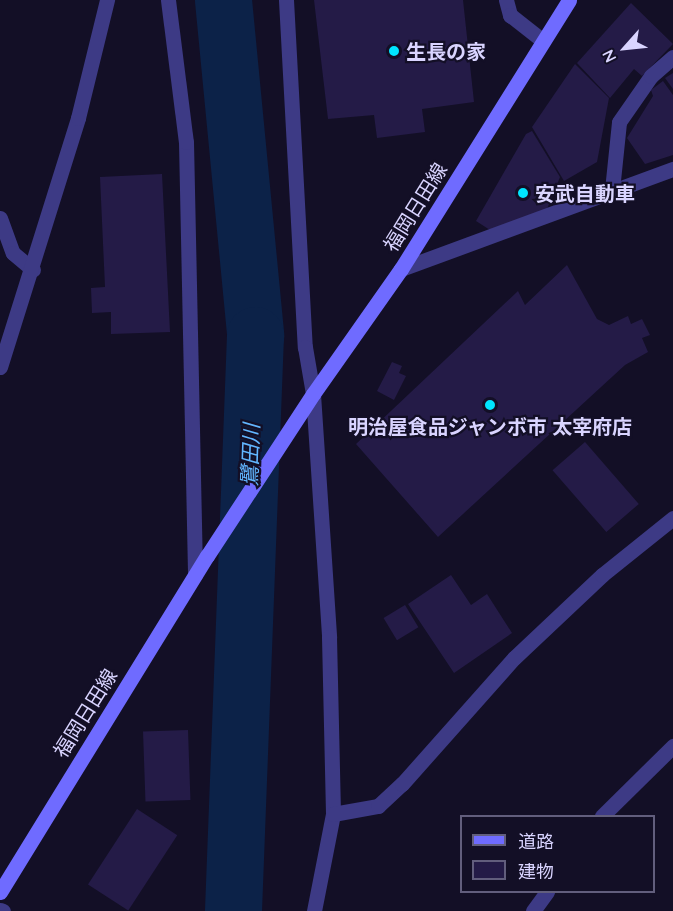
<!DOCTYPE html>
<meta charset="utf-8">
<style>
body{margin:0}
#map{position:relative;width:673px;height:911px;overflow:hidden;background:#130f26;font-family:Quicksand,"Noto Sans JP",sans-serif}
div>[style]{position:absolute}
.river>*{height:57px;margin:-28.5px;padding:0 28.5px;transform-origin:28.5px;border-radius:28.5px;background:#0c2248}
.building>*{inset:0;background:#241b47;transform-origin:0 0}
.service>*{height:15px;margin:-7.5px;padding:0 7.5px;transform-origin:7.5px;border-radius:7.5px;background:#3d3a85}
.minor>*{height:15px;margin:-7.5px;padding:0 7.5px;transform-origin:7.5px;border-radius:7.5px;background:#3d3a85}
.tertiary>*{height:15px;margin:-7.5px;padding:0 7.5px;transform-origin:7.5px;border-radius:7.5px;background:#3d3a85}
.secondary>*{height:15px;margin:-7.5px;padding:0 7.5px;transform-origin:7.5px;border-radius:7.5px;background:#6f6bff}
.dots>*{width:16px;height:16px;translate:-50% -50%;box-sizing:border-box;border:3px solid #130f26;border-radius:50%}
span{translate:-50% -50%;white-space:nowrap;text-align:center;line-height:1.15;-webkit-text-stroke:4.5px #130f26;paint-order:stroke}
.poi-label{font-size:20px;color:#d9d4ff;font-weight:700}
.left{translate:0 -50%;text-align:left}
.street-label{font-size:20px;color:#d9d4ff}
.water-label{font-size:21px;color:#62b6ff;font-style:italic}
.legend{position:absolute;left:460px;top:815px;width:195px;height:78px;box-sizing:border-box;background:#130f26;border:2px solid #625e7d;margin:0;padding:8px 10px;list-style:none;font-size:18px;color:#d9d4ff}
.legend li{display:flex;align-items:center;gap:12px;height:30px}
.legend b{width:30px;border:2px solid #625e7d}
.north{position:absolute;left:595px;top:18px;width:60px;height:60px;-webkit-text-stroke:4px #130f26;paint-order:stroke;rotate:243deg;font-size:16px;font-weight:700;line-height:24px;text-align:center;color:#d9d4ff}
.north::after{content:'';display:block;margin:auto;width:21px;height:27px;background:#d9d4ff;clip-path:polygon(50% 0,100% 100%,50% 72%,0 100%)}
</style>
<div id="map">
<div class="river">
<div style="left:223px;top:0;width:337px;rotate:84.5deg"></div>
<div style="left:255px;top:335px;width:576px;rotate:92.19deg"></div>
</div>
<div class="building">
<div style="clip-path:polygon(314px 0,463px 0,474px 102px,422px 109px,425px 132px,377px 138px,374px 115px,328px 119px)"></div>
<div style="clip-path:polygon(631px 3px,673px 44px,642px 76px,634px 69px,610px 98px,577px 63px)"></div>
<div style="clip-path:polygon(575px 64px,609px 98px,597px 162px,564px 181px,532px 127px)"></div>
<div style="clip-path:polygon(673px 73px,673px 89px,665px 78px)"></div>
<div style="clip-path:polygon(663px 81px,673px 95px,673px 155px,645px 164px,627px 138px,653px 96px,651px 90px)"></div>
<div style="clip-path:polygon(532px 131px,560px 177px,547px 209px,490px 230px,476px 221px,526px 134px)"></div>
<div style="clip-path:polygon(162px 174px,170px 332px,111px 334px,111px 312px,92px 313px,91px 288px,105px 287px,100px 177px)"></div>
<div style="clip-path:polygon(567px 265px,597px 319px,609px 325px,628px 316px,631px 324px,642px 319px,650px 335px,642px 338px,648px 352px,625px 365px,438px 537px,356px 444px,518px 291px,525px 305px)"></div>
<div style="clip-path:polygon(392px 362px,402px 366px,399px 373px,406px 376px,394px 400px,377px 391px)"></div>
<div style="left:585px;top:442px;width:82px;height:43px;rotate:49deg"></div>
<div style="clip-path:polygon(451px 575px,471px 605px,487px 594px,512px 633px,454px 673px,408px 604px)"></div>
<div style="left:405px;top:605px;width:26px;height:25px;rotate:59deg"></div>
<div style="left:188px;top:730px;width:70px;height:45px;rotate:88deg"></div>
<div style="left:137px;top:809px;width:48px;height:90px;rotate:33deg"></div>
</div>
<div class="service">
<div style="left:286px;top:0;width:348px;rotate:86.9deg"></div>
<div style="left:305px;top:347px;width:48px;rotate:80.3deg"></div>
<div style="left:186px;top:142px;width:433px;rotate:88.8deg"></div>
<div style="left:612px;top:190px;width:68px;rotate:-84.1deg"></div>
<div style="left:619px;top:122px;width:56px;rotate:-55.2deg"></div>
<div style="left:651px;top:76px;width:29px;rotate:-41deg"></div>
</div>
<div class="minor">
<div style="left:168px;top:0;width:143px;rotate:82.8deg"></div>
<div style="left:506px;top:0;width:16px;rotate:75deg"></div>
<div style="left:510px;top:15px;width:42px;rotate:38.2deg"></div>
<div style="left:0;top:218px;width:37px;rotate:70deg"></div>
<div style="left:13px;top:253px;width:26px;rotate:40deg"></div>
<div style="left:401px;top:269px;width:290px;rotate:-20.2deg"></div>
<div style="left:0;top:367px;width:261px;rotate:-72.6deg"></div>
<div style="left:78px;top:118px;width:122px;rotate:-76.2deg"></div>
<div style="left:602px;top:816px;width:100px;rotate:-44.6deg"></div>
<div style="left:0;top:910px;width:3px;rotate:18deg"></div>
<div style="left:533px;top:911px;width:24px;rotate:-54deg"></div>
</div>
<div class="tertiary">
<div style="left:313px;top:394px;width:244px;rotate:86.2deg"></div>
<div style="left:329px;top:637px;width:177px;rotate:88.7deg"></div>
<div style="left:333px;top:814px;width:99px;rotate:101.1deg"></div>
<div style="left:333px;top:814px;width:46px;rotate:-10.1deg"></div>
<div style="left:378px;top:806px;width:33px;rotate:-43deg"></div>
<div style="left:402px;top:784px;width:169px;rotate:-48.4deg"></div>
<div style="left:514px;top:658px;width:121px;rotate:-43.3deg"></div>
<div style="left:602px;top:575px;width:91px;rotate:-38.8deg"></div>
</div>
<div class="secondary">
<div style="left:0;top:892px;width:395px;rotate:-58.4deg"></div>
<div style="left:207px;top:556px;width:194px;rotate:-56.8deg"></div>
<div style="left:313px;top:394px;width:153px;rotate:-54.9deg"></div>
<div style="left:401px;top:269px;width:317px;rotate:-58deg"></div>
</div>
<div class="dots">
<div style="left:394px;top:51px;background:#00e5ff"></div>
<div style="left:523px;top:193px;background:#00e5ff"></div>
<div style="left:490px;top:405px;background:#00e5ff"></div>
</div>
<div class="poi-label">
<span class="left" style="left:406px;top:51px">生長の家</span>
<span class="left" style="left:535px;top:193px">安武自動車</span>
<span style="left:490px;top:426px">明治屋食品ジャンボ市 太宰府店</span>
</div>
<div class="street-label">
<span style="left:415px;top:207px;rotate:-58deg">福岡日田線</span>
<span style="left:85px;top:713px;rotate:-58deg">福岡日田線</span>
</div>
<div class="water-label">
<span style="left:250px;top:455px;rotate:-88deg">鷺田川</span>
</div>
<ul class="legend">
<li><b style="height:8px;background:#6f6bff"></b>道路</li>
<li><b style="height:16px;background:#241b47"></b>建物</li>
</ul>
<div class="north">N</div>
</div>
